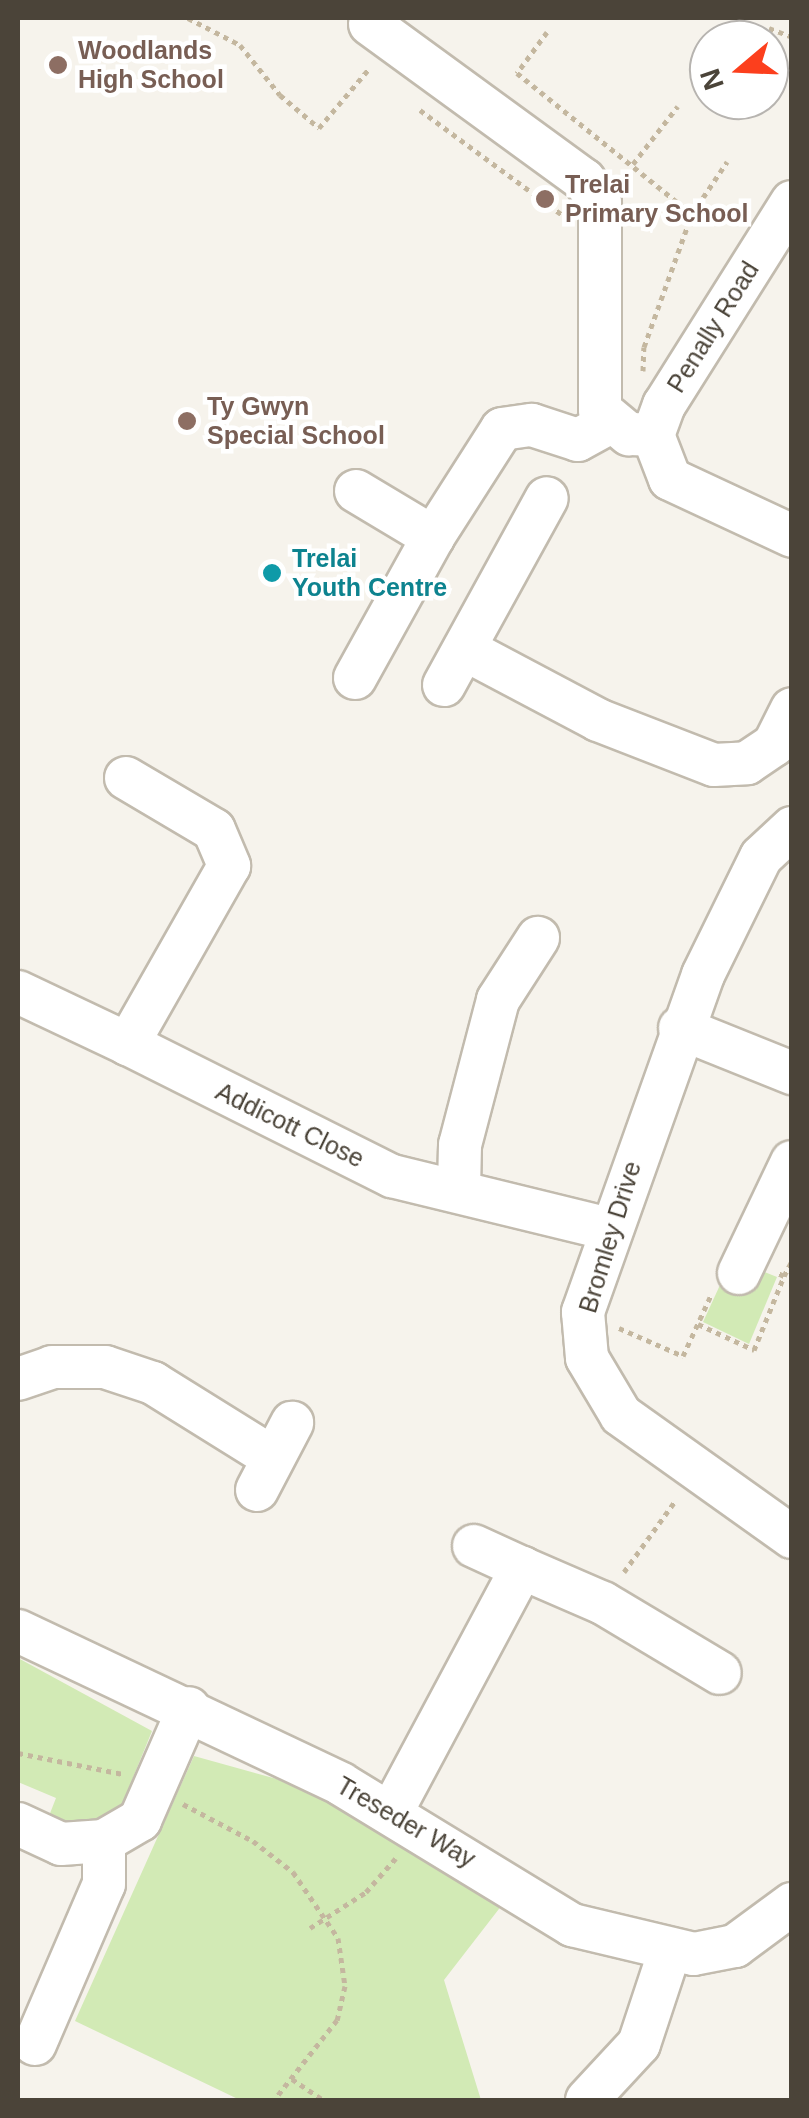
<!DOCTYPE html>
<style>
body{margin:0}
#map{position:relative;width:809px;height:2118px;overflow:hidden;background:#f6f3ec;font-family:Arial,sans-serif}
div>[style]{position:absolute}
.green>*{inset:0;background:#d2eab5}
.path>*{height:5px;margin-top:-2.5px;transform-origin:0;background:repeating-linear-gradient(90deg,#c4b79f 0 5px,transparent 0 10px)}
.roads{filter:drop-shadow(2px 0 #c2bbae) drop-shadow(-2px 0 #c2bbae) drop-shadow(0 2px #c2bbae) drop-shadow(0 -2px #c2bbae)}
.minor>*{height:42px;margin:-21px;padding:0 21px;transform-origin:21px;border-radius:21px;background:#fff}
.dots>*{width:28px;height:28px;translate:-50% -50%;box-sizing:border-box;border:5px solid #fff;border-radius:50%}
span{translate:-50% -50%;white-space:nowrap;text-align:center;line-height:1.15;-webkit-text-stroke:9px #fff;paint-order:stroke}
.education-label{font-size:25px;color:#785e54;font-weight:700}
.left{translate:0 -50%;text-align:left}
.street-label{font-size:25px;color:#4b4439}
.culture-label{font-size:25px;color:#0d838f;font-weight:700}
.frame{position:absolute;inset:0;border:20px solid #4b4439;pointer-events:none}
.north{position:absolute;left:689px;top:20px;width:100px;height:100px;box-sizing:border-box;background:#fff;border:2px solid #b7b4b0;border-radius:50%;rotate:251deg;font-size:28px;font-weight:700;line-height:40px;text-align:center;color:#4b4439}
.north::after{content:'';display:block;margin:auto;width:35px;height:45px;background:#fc3f1d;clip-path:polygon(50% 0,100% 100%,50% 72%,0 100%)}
</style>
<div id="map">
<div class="green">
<div style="clip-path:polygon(757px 1269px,777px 1277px,749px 1344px,703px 1322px,726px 1272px)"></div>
<div style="clip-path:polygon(18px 1658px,152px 1731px,128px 1790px,138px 1794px,100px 1828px,47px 1821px,56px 1798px,18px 1782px)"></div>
<div style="clip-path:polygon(194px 1756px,277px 1779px,331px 1804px,502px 1905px,444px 1980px,481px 2100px,240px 2100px,75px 2021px)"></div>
</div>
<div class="path">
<div style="left:188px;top:18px;width:59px;rotate:27.4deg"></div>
<div style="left:240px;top:45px;width:64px;rotate:51.3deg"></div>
<div style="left:280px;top:95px;width:51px;rotate:40.2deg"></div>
<div style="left:319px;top:128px;width:76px;rotate:-49.8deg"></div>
<div style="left:769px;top:28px;width:25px;rotate:21deg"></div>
<div style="left:547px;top:32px;width:51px;rotate:126.2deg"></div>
<div style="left:517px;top:73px;width:225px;rotate:38.9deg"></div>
<div style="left:420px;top:110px;width:179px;rotate:36.4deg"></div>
<div style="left:633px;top:164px;width:73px;rotate:-52.2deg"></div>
<div style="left:643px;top:371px;width:24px;rotate:-88deg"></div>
<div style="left:644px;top:347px;width:141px;rotate:-70.2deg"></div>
<div style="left:692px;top:214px;width:63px;rotate:-56.1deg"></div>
<div style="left:784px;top:1276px;width:17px;rotate:-62deg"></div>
<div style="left:698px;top:1324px;width:62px;rotate:24.9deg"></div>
<div style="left:754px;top:1350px;width:80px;rotate:-67.9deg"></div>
<div style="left:784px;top:1276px;width:9px;rotate:-153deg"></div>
<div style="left:619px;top:1328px;width:70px;rotate:23.6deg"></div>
<div style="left:683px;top:1356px;width:69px;rotate:-65.3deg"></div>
<div style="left:624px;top:1572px;width:89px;rotate:-54.2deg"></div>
<div style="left:18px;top:1753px;width:107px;rotate:11.3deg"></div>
<div style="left:183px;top:1804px;width:79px;rotate:27.9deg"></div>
<div style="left:253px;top:1841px;width:51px;rotate:37.8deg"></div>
<div style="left:293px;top:1872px;width:80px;rotate:55.7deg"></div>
<div style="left:338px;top:1938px;width:49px;rotate:81.7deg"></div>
<div style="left:345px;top:1986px;width:35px;rotate:103deg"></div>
<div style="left:337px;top:2020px;width:102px;rotate:128.2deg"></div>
<div style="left:310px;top:1928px;width:67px;rotate:-32.7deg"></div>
<div style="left:366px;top:1892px;width:45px;rotate:-48.6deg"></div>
<div style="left:292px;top:2079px;width:37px;rotate:34deg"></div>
</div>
<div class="roads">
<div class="minor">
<div style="left:370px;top:24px;width:265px;rotate:36.1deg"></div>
<div style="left:584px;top:180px;width:28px;rotate:55deg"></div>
<div style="left:600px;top:203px;width:207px;rotate:90deg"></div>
<div style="left:600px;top:410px;width:38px;rotate:40deg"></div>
<div style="left:629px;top:434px;width:24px;rotate:2deg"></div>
<div style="left:792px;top:202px;width:240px;rotate:122.2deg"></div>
<div style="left:664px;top:405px;width:32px;rotate:110deg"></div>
<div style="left:653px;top:435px;width:47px;rotate:68.9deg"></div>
<div style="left:670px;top:479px;width:135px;rotate:25deg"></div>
<div style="left:356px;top:491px;width:90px;rotate:30.9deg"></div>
<div style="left:433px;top:537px;width:128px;rotate:-57.4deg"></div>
<div style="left:502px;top:429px;width:30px;rotate:-8deg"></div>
<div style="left:532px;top:425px;width:48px;rotate:18.1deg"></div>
<div style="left:578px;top:440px;width:35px;rotate:-29deg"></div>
<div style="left:466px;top:650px;width:149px;rotate:27.9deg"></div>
<div style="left:598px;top:720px;width:124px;rotate:21.2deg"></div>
<div style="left:714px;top:765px;width:33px;rotate:-3deg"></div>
<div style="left:747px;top:763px;width:32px;rotate:-34deg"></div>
<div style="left:774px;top:745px;width:40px;rotate:-63.4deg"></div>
<div style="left:355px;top:678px;width:161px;rotate:-61deg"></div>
<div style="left:444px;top:685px;width:213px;rotate:-61.2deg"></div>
<div style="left:126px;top:778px;width:102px;rotate:30.6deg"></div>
<div style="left:214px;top:830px;width:39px;rotate:67deg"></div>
<div style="left:229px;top:866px;width:205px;rotate:119.6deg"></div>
<div style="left:128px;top:1044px;width:295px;rotate:26.6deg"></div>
<div style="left:392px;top:1176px;width:224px;rotate:13.7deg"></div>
<div style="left:792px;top:828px;width:42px;rotate:136.9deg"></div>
<div style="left:761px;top:857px;width:131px;rotate:116.2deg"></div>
<div style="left:703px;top:975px;width:358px;rotate:109.6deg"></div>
<div style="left:583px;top:1312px;width:46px;rotate:85deg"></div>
<div style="left:587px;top:1358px;width:66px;rotate:59.2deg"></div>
<div style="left:621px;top:1415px;width:210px;rotate:35.5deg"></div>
<div style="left:18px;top:992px;width:122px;rotate:25.3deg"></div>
<div style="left:680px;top:1028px;width:121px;rotate:21.9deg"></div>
<div style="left:459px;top:1189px;width:44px;rotate:-88.7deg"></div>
<div style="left:460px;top:1145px;width:150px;rotate:-75.3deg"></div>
<div style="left:498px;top:1000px;width:74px;rotate:-57.2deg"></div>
<div style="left:739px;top:1273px;width:123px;rotate:-64.5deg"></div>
<div style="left:18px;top:1379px;width:36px;rotate:-19deg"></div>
<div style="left:52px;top:1367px;width:53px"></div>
<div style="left:105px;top:1367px;width:51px;rotate:18.4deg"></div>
<div style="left:153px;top:1383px;width:140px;rotate:31.9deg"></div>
<div style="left:257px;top:1490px;width:76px;rotate:-62.4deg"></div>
<div style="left:474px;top:1546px;width:53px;rotate:24.6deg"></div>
<div style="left:18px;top:1631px;width:357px;rotate:25.3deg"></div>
<div style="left:341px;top:1784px;width:271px;rotate:31.4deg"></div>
<div style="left:572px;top:1925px;width:125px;rotate:13.4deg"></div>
<div style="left:694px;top:1954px;width:42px;rotate:-11deg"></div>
<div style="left:735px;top:1946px;width:71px;rotate:-36.4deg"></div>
<div style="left:392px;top:1811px;width:276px;rotate:-61.9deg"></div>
<div style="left:522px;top:1568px;width:88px;rotate:23.4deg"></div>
<div style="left:603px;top:1603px;width:136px;rotate:30.9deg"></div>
<div style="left:18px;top:1824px;width:47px;rotate:24.9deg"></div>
<div style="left:61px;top:1844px;width:43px;rotate:-4deg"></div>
<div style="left:104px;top:1841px;width:42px;rotate:-30.3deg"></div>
<div style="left:140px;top:1820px;width:122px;rotate:-66.4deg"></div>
<div style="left:35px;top:2044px;width:174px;rotate:-66.7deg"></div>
<div style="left:104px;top:1884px;width:43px;rotate:-90deg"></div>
<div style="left:587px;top:2100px;width:76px;rotate:-47.1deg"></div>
<div style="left:639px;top:2044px;width:99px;rotate:-71.7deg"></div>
</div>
</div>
<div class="dots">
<div style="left:58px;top:65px;background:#8d6e63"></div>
<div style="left:545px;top:199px;background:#8d6e63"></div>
<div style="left:187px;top:421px;background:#8d6e63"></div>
<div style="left:272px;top:573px;background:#0f9aa8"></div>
</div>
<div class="education-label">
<span class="left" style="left:78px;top:65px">Woodlands<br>High School</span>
<span class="left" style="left:565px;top:199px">Trelai<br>Primary School</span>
<span class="left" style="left:207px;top:421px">Ty Gwyn<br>Special School</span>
</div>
<div class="street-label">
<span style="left:713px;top:327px;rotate:-58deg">Penally Road</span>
<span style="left:290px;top:1125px;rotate:26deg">Addicott Close</span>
<span style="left:610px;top:1237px;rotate:-73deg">Bromley Drive</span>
<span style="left:406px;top:1822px;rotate:30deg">Treseder Way</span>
</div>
<div class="culture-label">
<span class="left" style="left:292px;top:573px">Trelai<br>Youth Centre</span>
</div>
<div class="frame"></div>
<div class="north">N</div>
</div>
